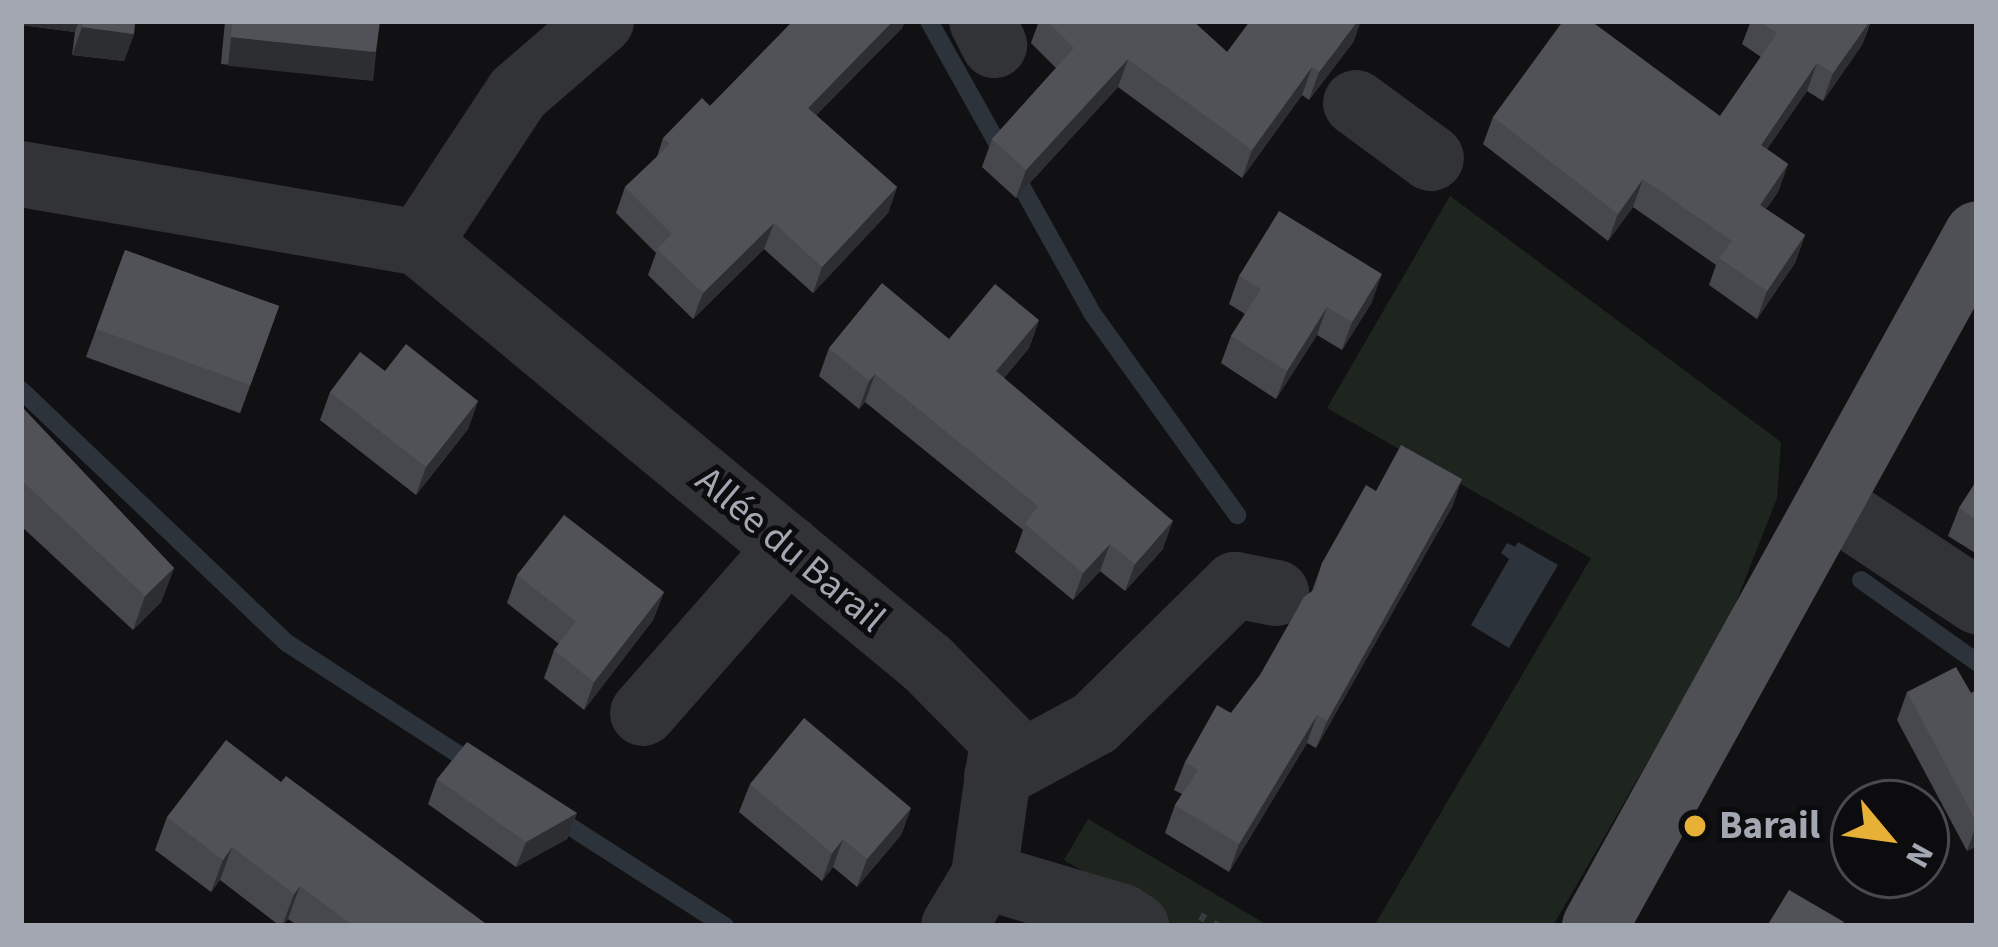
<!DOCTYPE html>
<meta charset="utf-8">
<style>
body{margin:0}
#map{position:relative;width:1998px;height:947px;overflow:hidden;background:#111113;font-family:"Source Sans 3",sans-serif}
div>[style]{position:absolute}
.green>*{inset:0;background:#1e251f}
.water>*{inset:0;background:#2c333a}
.stream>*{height:18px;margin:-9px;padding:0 9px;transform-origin:9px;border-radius:9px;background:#2c333a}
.path>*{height:8px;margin-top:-4px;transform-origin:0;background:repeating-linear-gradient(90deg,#393a3e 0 6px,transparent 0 15px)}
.minor>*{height:66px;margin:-33px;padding:0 33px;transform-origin:33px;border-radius:33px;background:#323337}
.major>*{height:66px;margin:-33px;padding:0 33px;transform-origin:33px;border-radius:33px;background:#4f5056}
.wall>*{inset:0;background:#47484e;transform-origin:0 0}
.shaded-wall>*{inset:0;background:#2d2e32;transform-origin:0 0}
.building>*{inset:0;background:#515258;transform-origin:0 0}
.dots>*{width:33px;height:33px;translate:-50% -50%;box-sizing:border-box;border:6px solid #0c0c0e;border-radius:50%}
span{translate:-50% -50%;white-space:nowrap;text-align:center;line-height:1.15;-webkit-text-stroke:10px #0c0c0e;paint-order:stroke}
.street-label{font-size:39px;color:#a3a7b2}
.poi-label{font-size:39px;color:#a3a7b2;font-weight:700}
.left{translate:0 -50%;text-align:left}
.frame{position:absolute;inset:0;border:24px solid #a3a7b2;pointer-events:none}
.north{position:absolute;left:1830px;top:779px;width:120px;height:120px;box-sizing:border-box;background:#0c0c0e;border:3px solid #484a50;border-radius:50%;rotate:119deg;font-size:33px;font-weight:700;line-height:48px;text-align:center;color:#a3a7b2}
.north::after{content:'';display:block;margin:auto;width:42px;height:54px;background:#e6b136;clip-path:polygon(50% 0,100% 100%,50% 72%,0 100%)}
</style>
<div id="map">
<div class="green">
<div style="clip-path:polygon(1450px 196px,1781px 442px,1777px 498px,1729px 620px,1553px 926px,1374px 926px,1591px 558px,1327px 408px)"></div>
<div style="clip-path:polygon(1088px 819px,1269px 926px,1176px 926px,1064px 860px)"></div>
</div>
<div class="water">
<div style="clip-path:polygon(1518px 542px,1558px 565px,1509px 648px,1471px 625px,1509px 559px,1501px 553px,1507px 543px,1515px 547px)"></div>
</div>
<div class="stream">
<div style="left:929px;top:21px;width:334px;rotate:60.8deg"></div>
<div style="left:1092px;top:313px;width:249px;rotate:54.3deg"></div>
<div style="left:21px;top:390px;width:367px;rotate:43.6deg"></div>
<div style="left:287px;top:643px;width:228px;rotate:33deg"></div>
<div style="left:1861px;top:580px;width:142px;rotate:35.3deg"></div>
<div style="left:552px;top:815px;width:206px;rotate:32.7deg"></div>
</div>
<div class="path">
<div style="left:1200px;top:916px;width:20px;rotate:30deg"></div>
</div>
<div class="minor">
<div style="left:982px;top:21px;width:27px;rotate:63deg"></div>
<div style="left:1356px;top:103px;width:93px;rotate:36.3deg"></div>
<div style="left:21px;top:174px;width:404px;rotate:9.8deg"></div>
<div style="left:419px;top:243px;width:661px;rotate:39.59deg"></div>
<div style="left:928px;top:664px;width:107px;rotate:45.4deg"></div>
<div style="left:1003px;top:740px;width:137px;rotate:98deg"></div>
<div style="left:984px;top:876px;width:58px;rotate:121deg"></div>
<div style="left:419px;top:243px;width:180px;rotate:-56.6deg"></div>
<div style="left:518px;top:93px;width:110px;rotate:-40.9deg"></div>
<div style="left:1829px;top:503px;width:178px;rotate:33.5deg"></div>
<div style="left:643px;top:713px;width:220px;rotate:-48.7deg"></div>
<div style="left:997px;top:776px;width:111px;rotate:-28.4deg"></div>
<div style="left:1095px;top:723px;width:197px;rotate:-44.6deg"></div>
<div style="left:1235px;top:585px;width:42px;rotate:11deg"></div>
<div style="left:984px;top:876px;width:144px;rotate:16.5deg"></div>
<div style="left:1122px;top:917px;width:17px;rotate:33deg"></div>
</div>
<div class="major">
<div style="left:1595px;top:926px;width:790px;rotate:-61.07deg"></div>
</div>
<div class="wall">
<div style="clip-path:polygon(21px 21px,135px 21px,134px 34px,124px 61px,72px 55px,75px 32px,21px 25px)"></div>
<div style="clip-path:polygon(225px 21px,380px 21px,366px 80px,221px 64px)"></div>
<div style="clip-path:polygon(793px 21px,905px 21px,902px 28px,816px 115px,897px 187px,888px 213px,813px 293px,764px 249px,693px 319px,648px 275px,656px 253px,616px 213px,625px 187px,657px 157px,663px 138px,710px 106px)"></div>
<div style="clip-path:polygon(1039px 21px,1193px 21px,1227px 52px,1354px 41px,1309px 100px,1302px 95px,1242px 178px,1118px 87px,1016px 198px,982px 167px,992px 139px,1056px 68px,1031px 43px)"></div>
<div style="clip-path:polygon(1751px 21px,1871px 21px,1862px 45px,1823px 101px,1807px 91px,1767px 149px,1788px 164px,1778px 192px,1766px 209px,1805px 235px,1795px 263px,1757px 319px,1709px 285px,1716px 265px,1633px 207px,1608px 241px,1483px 144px,1493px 117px,1720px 116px,1761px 57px,1742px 44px)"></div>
<div style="left:125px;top:250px;width:164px;height:114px;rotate:20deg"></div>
<div style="clip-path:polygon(1239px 276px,1372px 302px,1342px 350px,1317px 335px,1276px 399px,1221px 363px,1231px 336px,1245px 314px,1229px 304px)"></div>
<div style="clip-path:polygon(1039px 320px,1029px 348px,1004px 378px,1163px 549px,1125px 591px,1100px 571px,1073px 600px,1015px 552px,1023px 530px,865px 402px,859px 409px,819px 376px,829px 348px,949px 339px)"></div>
<div style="clip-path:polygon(385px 371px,478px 401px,468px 429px,416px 495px,320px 420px,330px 392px)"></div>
<div style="clip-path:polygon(21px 406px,174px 568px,161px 602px,133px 630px,21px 526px)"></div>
<div style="clip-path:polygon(1462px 479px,1452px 507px,1316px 748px,1307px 743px,1229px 872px,1165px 833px,1175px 805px,1182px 794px,1174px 790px,1185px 762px,1231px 713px,1260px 675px,1312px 591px,1322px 563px,1376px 491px)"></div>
<div style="clip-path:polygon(1977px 480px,1977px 554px,1948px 536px,1959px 508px)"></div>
<div style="clip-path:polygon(517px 575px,664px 592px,653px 620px,584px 710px,544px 678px,554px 650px,559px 644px,507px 603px)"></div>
<div style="clip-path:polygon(1977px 690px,1977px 846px,1967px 851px,1897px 720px,1907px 692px,1971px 693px)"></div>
<div style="clip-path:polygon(437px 779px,577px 813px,567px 839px,516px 867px,428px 804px)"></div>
<div style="clip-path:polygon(281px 782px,489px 926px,298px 926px,288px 919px,280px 926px,220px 880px,211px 892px,155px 850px,167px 817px)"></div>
<div style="clip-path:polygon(750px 784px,911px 808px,901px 835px,857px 887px,833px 867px,822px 881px,739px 812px)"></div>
</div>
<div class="shaded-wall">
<div style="clip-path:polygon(21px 21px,79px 21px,75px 32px,21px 25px)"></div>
<div style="clip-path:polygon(893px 21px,905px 21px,902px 28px,798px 134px,808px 108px)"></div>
<div style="clip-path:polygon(1358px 21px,1361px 21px,1354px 41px,1309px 100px,1319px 72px)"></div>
<div style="clip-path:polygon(1870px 21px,1862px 45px,1823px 101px,1833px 73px)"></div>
<div style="clip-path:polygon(82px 27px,134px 34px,124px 61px,72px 55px)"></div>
<div style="left:231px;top:37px;width:146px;height:29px;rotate:6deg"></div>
<div style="clip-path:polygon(1128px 59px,1118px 87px,1016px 198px,1026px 170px)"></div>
<div style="clip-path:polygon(1817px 63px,1807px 91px,1750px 173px,1761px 145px)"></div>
<div style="clip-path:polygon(1312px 67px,1302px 95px,1242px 178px,1252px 150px)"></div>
<div style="clip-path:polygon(1788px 164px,1778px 192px,1750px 232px,1760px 205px)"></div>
<div style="clip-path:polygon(1643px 179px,1633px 207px,1608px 241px,1618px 214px)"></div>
<div style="clip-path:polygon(897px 187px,888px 213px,813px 293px,822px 267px)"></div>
<div style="clip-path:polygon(774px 223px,764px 249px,693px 319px,703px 293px)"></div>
<div style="clip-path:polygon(1805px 235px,1795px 263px,1757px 319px,1767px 291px)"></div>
<div style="clip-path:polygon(1382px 274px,1372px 302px,1342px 350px,1352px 322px)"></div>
<div style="clip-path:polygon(1327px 307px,1317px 335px,1276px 399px,1287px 371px)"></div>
<div style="clip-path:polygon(1039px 320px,1029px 348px,986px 399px,996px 371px)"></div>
<div style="clip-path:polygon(875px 374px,865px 402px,859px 409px,869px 381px)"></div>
<div style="clip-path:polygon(478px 401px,468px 429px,416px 495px,426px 467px)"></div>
<div style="clip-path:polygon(1462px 479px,1452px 507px,1316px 748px,1327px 721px)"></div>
<div style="clip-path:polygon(1173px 521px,1163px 549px,1125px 591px,1135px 564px)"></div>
<div style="clip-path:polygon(1110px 544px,1100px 571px,1073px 600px,1083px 573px)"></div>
<div style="clip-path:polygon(174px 568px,161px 602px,133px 630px,145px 596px)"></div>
<div style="clip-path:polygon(664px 592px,653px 620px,584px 710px,594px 682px)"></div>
<div style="clip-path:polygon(1317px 715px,1307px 743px,1229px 872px,1239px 844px)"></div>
<div style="clip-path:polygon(911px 808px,901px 835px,857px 887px,867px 859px)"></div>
<div style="clip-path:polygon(577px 813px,567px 839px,516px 867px,526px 842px)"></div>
<div style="clip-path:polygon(1977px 823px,1977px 846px,1967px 851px)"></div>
<div style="clip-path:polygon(843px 839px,833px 867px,822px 881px,832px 853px)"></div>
<div style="clip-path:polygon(232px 847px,220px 880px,211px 892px,223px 860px)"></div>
<div style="clip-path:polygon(300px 886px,288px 919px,282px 926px,294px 894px)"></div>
</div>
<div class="building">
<div style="clip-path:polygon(83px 21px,135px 21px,134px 34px,82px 27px)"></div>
<div style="clip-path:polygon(233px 21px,380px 21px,376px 52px,231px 37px)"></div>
<div style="clip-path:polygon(793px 21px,893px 21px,808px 108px,897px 187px,822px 267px,774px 223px,703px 293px,657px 249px,672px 234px,625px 187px,670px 144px,663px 138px,702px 98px,710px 106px)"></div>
<div style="clip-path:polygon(1047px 21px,1193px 21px,1227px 52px,1250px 21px,1358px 21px,1319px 72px,1312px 67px,1252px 150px,1128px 59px,1026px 170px,992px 139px,1074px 48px)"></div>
<div style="clip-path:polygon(1563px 21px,1591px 21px,1720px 116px,1777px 33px,1759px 21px,1870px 21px,1833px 73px,1817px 63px,1761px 145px,1788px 164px,1760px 205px,1805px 235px,1767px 291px,1719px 258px,1732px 241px,1643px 179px,1618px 214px,1493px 117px)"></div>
<div style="clip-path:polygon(1279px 211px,1382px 274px,1352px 322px,1327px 307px,1287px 371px,1231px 336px,1261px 289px,1239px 276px)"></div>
<div style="left:125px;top:250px;width:164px;height:84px;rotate:20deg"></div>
<div style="clip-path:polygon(882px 283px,949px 339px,995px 284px,1039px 320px,996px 371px,1173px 521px,1135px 564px,1110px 544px,1083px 573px,1025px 524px,1038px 506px,875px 374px,869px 381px,829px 348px)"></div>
<div style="clip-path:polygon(406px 344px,478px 401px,426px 467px,330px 392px,360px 352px,385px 371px)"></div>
<div style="clip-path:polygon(21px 406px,174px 568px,145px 596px,21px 480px)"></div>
<div style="clip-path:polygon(1401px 445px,1462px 479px,1327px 721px,1317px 715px,1239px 844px,1175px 805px,1198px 770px,1185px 762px,1217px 705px,1231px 713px,1260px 675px,1304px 597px,1315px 589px,1322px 563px,1366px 485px,1376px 491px)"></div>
<div style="clip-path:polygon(1977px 480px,1977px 520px,1959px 508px)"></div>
<div style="clip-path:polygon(564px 515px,664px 592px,594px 682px,554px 650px,576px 621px,517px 575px)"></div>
<div style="clip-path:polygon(1956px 667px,1971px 693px,1977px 690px,1977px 823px,1907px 692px)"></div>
<div style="clip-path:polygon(804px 718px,911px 808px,867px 859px,843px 839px,832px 853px,750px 784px)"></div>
<div style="clip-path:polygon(226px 740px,281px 782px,286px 776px,489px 926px,354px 926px,300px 886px,294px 894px,232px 847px,223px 860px,167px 817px)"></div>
<div style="clip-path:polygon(467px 742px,577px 813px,526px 842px,437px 779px)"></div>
<div style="clip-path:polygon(1789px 890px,1844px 922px,1841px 926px,1767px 926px)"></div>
</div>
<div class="dots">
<div style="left:1695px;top:826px;background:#e6b136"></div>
</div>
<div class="street-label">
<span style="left:790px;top:550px;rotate:40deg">Allée du Barail</span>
</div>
<div class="poi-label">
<span class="left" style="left:1719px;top:826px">Barail</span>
</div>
<div class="frame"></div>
<div class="north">N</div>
</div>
